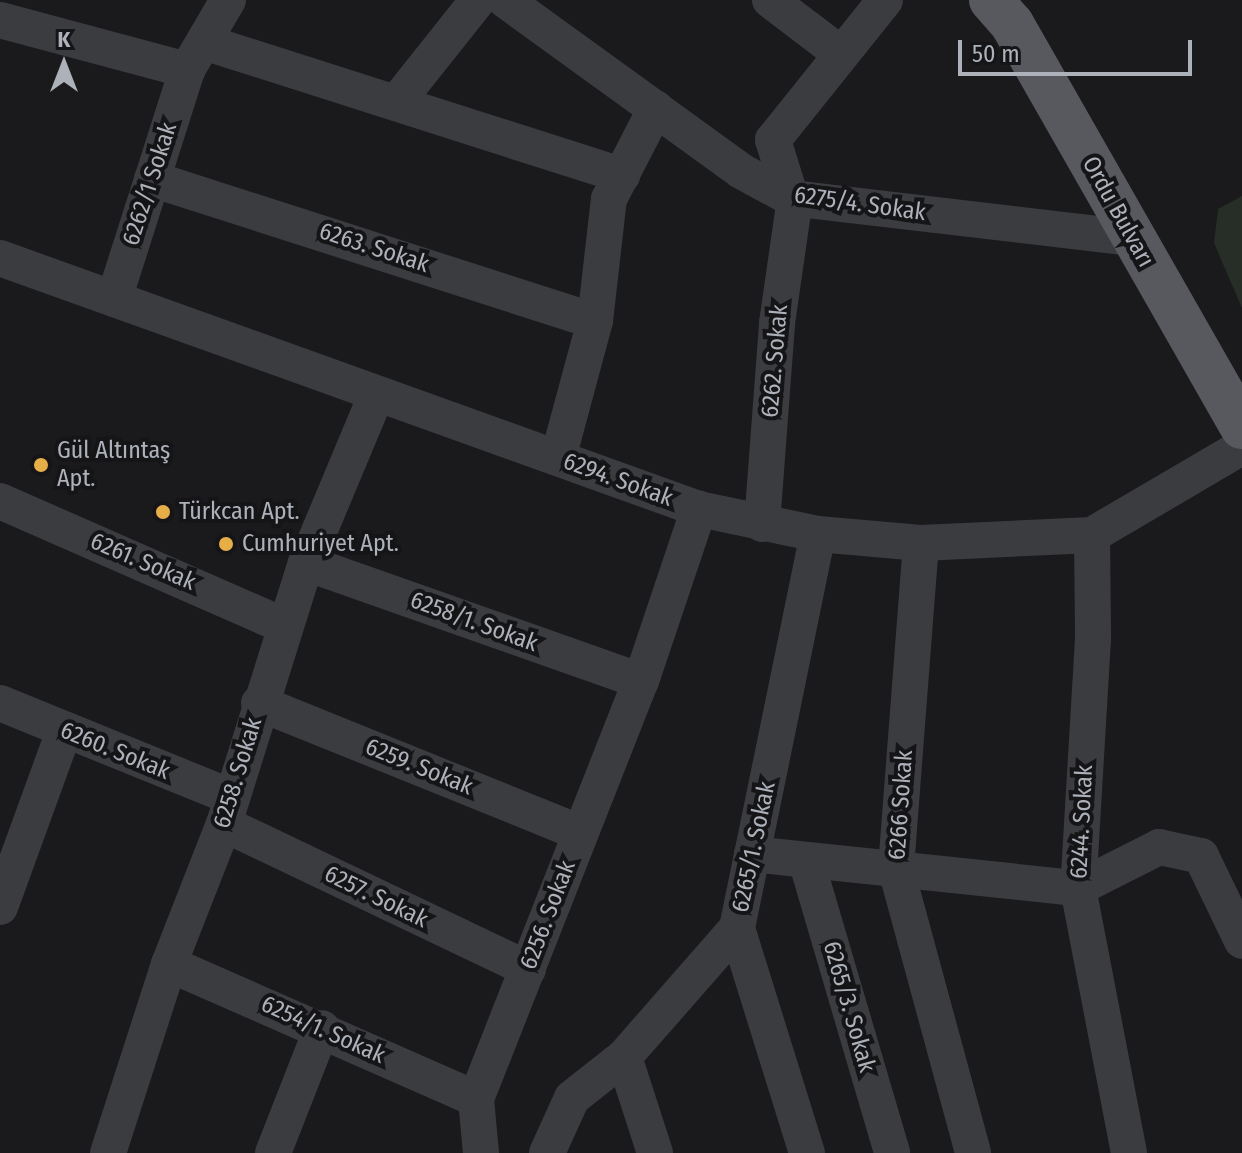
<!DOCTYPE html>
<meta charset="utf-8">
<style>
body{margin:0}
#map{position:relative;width:1242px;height:1153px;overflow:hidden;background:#1a1a1c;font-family:"Fira Sans Condensed",sans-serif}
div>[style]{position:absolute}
.green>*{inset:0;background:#262e27}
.minor>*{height:36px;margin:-18px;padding:0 18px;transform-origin:18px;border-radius:18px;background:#3b3c40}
.major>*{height:44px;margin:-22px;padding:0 22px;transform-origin:22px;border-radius:22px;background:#57595f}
.dots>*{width:22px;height:22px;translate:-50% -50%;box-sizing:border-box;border:4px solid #151517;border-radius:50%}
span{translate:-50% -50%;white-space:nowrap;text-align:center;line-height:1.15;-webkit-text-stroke:8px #151517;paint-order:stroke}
.street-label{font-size:24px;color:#adb1ba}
.poi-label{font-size:24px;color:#adb1ba}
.left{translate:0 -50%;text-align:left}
.north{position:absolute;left:24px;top:24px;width:80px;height:80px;-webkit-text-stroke:6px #151517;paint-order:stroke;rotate:0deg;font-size:22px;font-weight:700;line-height:32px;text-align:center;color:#adb1ba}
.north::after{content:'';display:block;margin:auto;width:28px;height:36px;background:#adb1ba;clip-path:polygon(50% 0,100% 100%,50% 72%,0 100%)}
.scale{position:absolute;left:958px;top:40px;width:234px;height:36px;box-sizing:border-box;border:4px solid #adb1ba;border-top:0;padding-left:10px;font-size:24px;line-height:28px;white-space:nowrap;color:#adb1ba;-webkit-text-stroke:6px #151517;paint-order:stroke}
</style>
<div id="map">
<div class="green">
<div style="clip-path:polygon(1242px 196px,1242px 308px,1214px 243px,1218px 209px)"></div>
</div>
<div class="minor">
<div style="left:505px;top:0;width:291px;rotate:35.9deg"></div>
<div style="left:741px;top:171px;width:57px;rotate:28.4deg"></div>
<div style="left:791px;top:198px;width:342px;rotate:6.7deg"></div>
<div style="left:770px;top:0;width:89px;rotate:37.3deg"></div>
<div style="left:0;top:20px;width:194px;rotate:15deg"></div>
<div style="left:204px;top:42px;width:439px;rotate:17.7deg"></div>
<div style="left:396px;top:103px;width:132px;rotate:-51.5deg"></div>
<div style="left:152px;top:179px;width:465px;rotate:17.8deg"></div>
<div style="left:791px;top:198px;width:61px;rotate:-107.2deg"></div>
<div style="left:773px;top:140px;width:179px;rotate:-51.3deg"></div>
<div style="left:0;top:258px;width:743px;rotate:19.75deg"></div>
<div style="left:699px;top:509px;width:122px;rotate:11.9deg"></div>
<div style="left:818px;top:534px;width:103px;rotate:5deg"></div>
<div style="left:921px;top:543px;width:171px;rotate:-2.7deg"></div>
<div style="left:1092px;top:535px;width:174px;rotate:-30.4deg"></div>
<div style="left:114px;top:299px;width:240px;rotate:-72.3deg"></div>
<div style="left:187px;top:70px;width:81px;rotate:-59.6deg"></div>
<div style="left:558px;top:458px;width:142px;rotate:-74.9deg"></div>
<div style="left:595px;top:321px;width:123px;rotate:-83.5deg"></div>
<div style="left:609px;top:199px;width:102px;rotate:-62.7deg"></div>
<div style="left:0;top:501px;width:311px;rotate:23.7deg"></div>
<div style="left:762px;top:524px;width:202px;rotate:-85.7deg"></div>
<div style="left:777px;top:323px;width:126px;rotate:-81.8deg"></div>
<div style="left:1092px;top:535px;width:104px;rotate:89.4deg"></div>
<div style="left:1093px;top:639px;width:249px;rotate:93.4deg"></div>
<div style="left:1078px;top:888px;width:270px;rotate:79.1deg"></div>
<div style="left:921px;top:543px;width:327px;rotate:94.4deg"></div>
<div style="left:896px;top:869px;width:294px;rotate:74.8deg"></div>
<div style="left:306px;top:563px;width:355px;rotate:19.4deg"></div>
<div style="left:0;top:703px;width:249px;rotate:22.1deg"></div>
<div style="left:259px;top:703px;width:345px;rotate:22deg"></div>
<div style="left:224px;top:824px;width:337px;rotate:25.5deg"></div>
<div style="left:752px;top:854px;width:328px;rotate:6deg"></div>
<div style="left:1078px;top:888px;width:91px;rotate:-26.8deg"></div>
<div style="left:1159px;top:847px;width:43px;rotate:12.1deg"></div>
<div style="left:1201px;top:856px;width:94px;rotate:64.2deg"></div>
<div style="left:806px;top:860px;width:305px;rotate:73.6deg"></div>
<div style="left:0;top:907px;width:187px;rotate:-70deg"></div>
<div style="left:169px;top:964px;width:335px;rotate:23.7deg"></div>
<div style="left:624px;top:1057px;width:101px;rotate:72.1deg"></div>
<div style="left:108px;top:1153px;width:199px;rotate:-72.1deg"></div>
<div style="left:169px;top:964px;width:150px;rotate:-68.6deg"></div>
<div style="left:224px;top:824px;width:274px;rotate:-72.6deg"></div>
<div style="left:306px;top:563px;width:181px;rotate:-67.3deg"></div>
<div style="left:273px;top:1153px;width:134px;rotate:-68.6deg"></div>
<div style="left:481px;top:1153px;width:54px;rotate:-95.3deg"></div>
<div style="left:476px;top:1099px;width:449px;rotate:-68.5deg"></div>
<div style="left:641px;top:681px;width:182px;rotate:-71.4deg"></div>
<div style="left:547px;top:1153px;width:60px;rotate:-65.6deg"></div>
<div style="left:572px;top:1098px;width:66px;rotate:-38.3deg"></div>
<div style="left:624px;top:1057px;width:171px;rotate:-48.8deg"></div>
<div style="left:807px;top:1153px;width:236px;rotate:-107.3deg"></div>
<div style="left:737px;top:928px;width:402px;rotate:-78.4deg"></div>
</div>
<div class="major">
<div style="left:991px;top:0;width:32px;rotate:49deg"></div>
<div style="left:1012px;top:24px;width:464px;rotate:60.3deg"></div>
</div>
<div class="dots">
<div style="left:41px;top:465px;background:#e6ae47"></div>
<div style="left:163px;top:512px;background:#e6ae47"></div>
<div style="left:226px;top:544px;background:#e6ae47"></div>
</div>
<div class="street-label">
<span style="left:150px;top:184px;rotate:-72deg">6262/1 Sokak</span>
<span style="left:860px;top:204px;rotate:8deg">6275/4. Sokak</span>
<span style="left:1118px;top:212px;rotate:61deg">Ordu Bulvarı</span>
<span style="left:374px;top:248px;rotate:18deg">6263. Sokak</span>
<span style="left:775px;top:361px;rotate:-85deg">6262. Sokak</span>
<span style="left:618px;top:480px;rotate:20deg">6294. Sokak</span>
<span style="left:143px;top:562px;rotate:23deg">6261. Sokak</span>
<span style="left:474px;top:622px;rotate:20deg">6258/1. Sokak</span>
<span style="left:115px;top:751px;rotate:22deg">6260. Sokak</span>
<span style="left:419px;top:767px;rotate:22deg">6259. Sokak</span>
<span style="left:238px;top:773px;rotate:-73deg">6258. Sokak</span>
<span style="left:901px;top:805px;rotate:-86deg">6266 Sokak</span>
<span style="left:1082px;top:822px;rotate:-87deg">6244. Sokak</span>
<span style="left:754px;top:847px;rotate:-78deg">6265/1. Sokak</span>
<span style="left:376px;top:897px;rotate:26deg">6257. Sokak</span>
<span style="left:548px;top:915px;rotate:-69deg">6256. Sokak</span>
<span style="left:849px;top:1007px;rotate:74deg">6265/3. Sokak</span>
<span style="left:323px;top:1030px;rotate:24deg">6254/1. Sokak</span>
</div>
<div class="poi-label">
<span class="left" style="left:57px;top:465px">Gül Altıntaş<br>Apt.</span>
<span class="left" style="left:179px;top:512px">Türkcan Apt.</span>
<span class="left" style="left:242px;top:544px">Cumhuriyet Apt.</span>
</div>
<div class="north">K</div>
<div class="scale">50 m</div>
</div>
